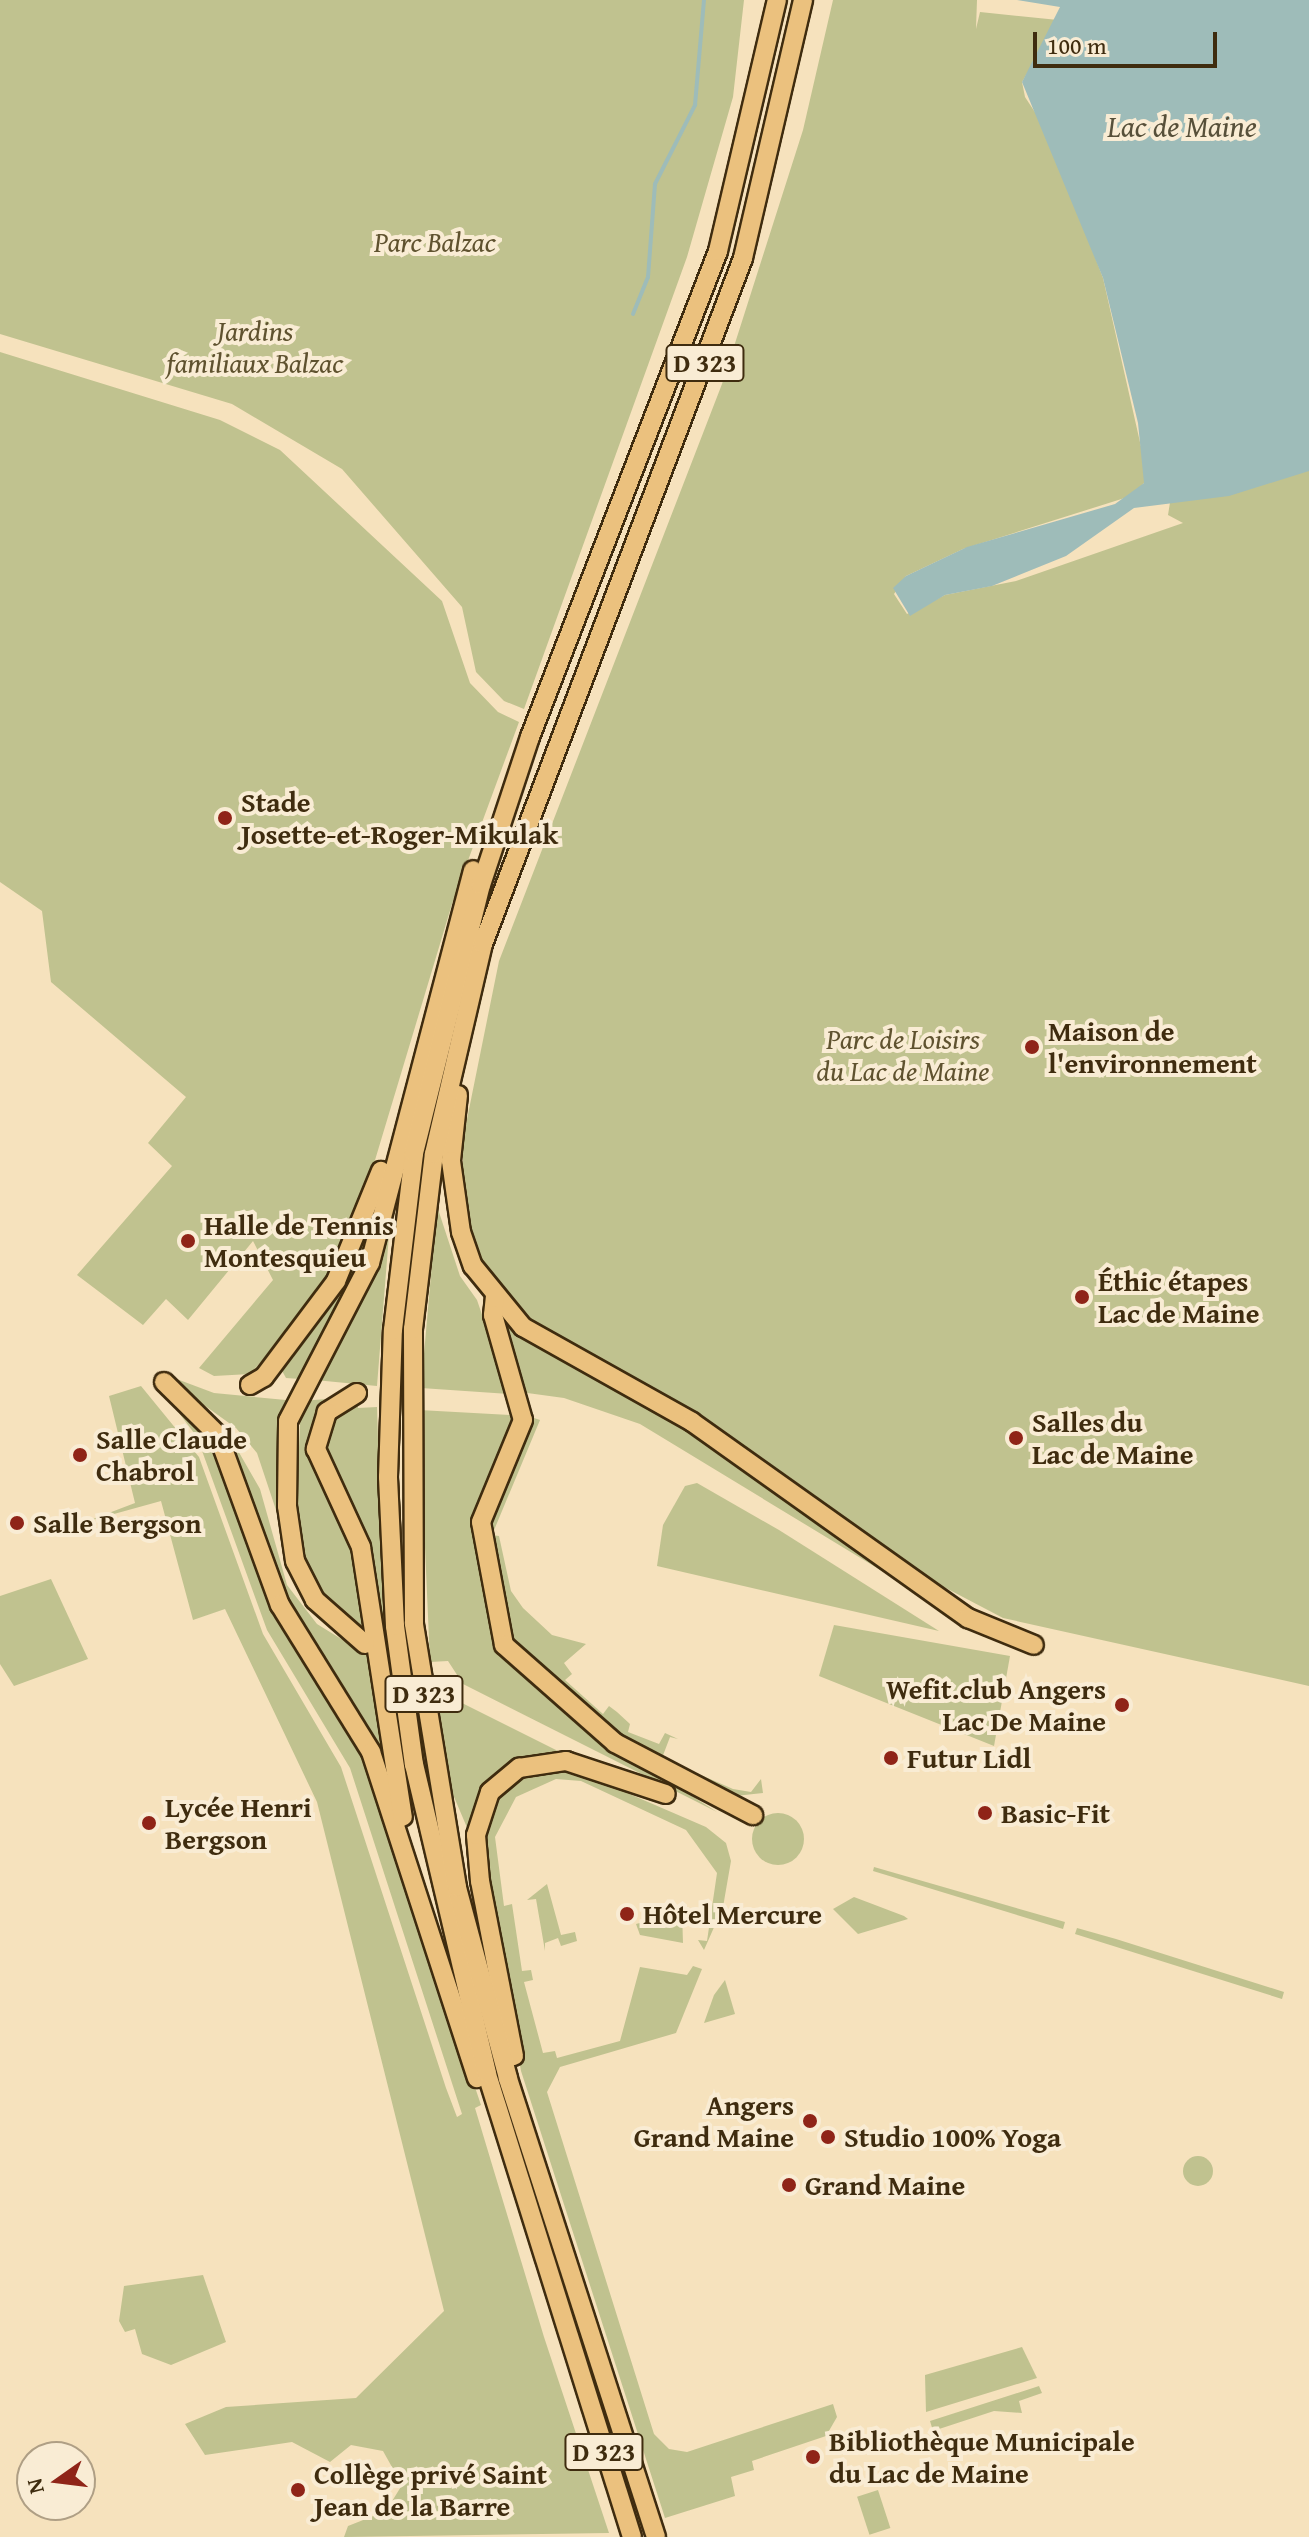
<!DOCTYPE html>
<meta charset="utf-8">
<style>
body{margin:0}
#map{position:relative;width:1309px;height:2537px;overflow:hidden;background:#f6e2bd;font-family:"Gentium Book Plus",serif}
div>[style]{position:absolute}
.green>*{inset:0;background:#c0c28f;transform-origin:0 0}
.round{border-radius:50%}
.water>*{inset:0;background:#9ebcb9}
.stream>*{height:4px;margin:-2px;padding:0 2px;transform-origin:2px;border-radius:2px;background:#9ebcb9}
.roads{filter:drop-shadow(2px 0 #3f2c0f) drop-shadow(-2px 0 #3f2c0f) drop-shadow(0 2px #3f2c0f) drop-shadow(0 -2px #3f2c0f)}
.trunk>*{height:18px;margin:-9px;padding:0 9px;transform-origin:9px;border-radius:9px;background:#ebc17e}
.dots>*{width:22px;height:22px;translate:-50% -50%;box-sizing:border-box;border:4px solid #f9ecd4;border-radius:50%}
span{translate:-50% -50%;white-space:nowrap;text-align:center;line-height:1.15;-webkit-text-stroke:8px #f9ecd4;paint-order:stroke}
.shield-label span{padding:2px 6px;background:#f9ecd4;border:2px solid;border-radius:6px;-webkit-text-stroke-width:0}
.shield-label{font-size:26px;color:#3f2c0f;font-weight:700}
.park-label{font-size:28px;color:#5f522f;font-style:italic}
.poi-label{font-size:28px;color:#3f2c0f;font-weight:700}
.left{translate:0 -50%;text-align:left}
.right{translate:-100% -50%;text-align:right}
.water-label{font-size:30px;color:#57503a;font-style:italic}
.north{position:absolute;left:16px;top:2441px;width:80px;height:80px;box-sizing:border-box;background:#f9ecd4;border:2px solid #af9f85;border-radius:50%;rotate:256deg;font-size:22px;font-weight:700;line-height:32px;text-align:center;color:#3f2c0f}
.north::after{content:'';display:block;margin:auto;width:28px;height:36px;background:#8f2418;clip-path:polygon(50% 0,100% 100%,50% 72%,0 100%)}
.scale{position:absolute;left:1033px;top:32px;width:184px;height:36px;box-sizing:border-box;border:4px solid #3f2c0f;border-top:0;padding-left:10px;font-size:24px;line-height:28px;white-space:nowrap;color:#3f2c0f;-webkit-text-stroke:6px #f9ecd4;paint-order:stroke}
</style>
<div id="map">
<div class="green">
<div style="clip-path:polygon(0 0,744px 0,733px 97px,687px 257px,524px 709px,504px 701px,476px 672px,462px 607px,342px 469px,232px 404px,0 334px)"></div>
<div style="clip-path:polygon(833px 0,977px 0,976px 29px,980px 12px,1058px 20px,1022px 82px,1025px 97px,1046px 129px,1103px 278px,1144px 460px,1144px 483px,1131px 496px,963px 549px,906px 576px,894px 594px,907px 614px,945px 595px,1016px 581px,1183px 523px,1168px 515px,1172px 490px,1309px 460px,1309px 1686px,1003px 1618px,902px 1565px,699px 1413px,535px 1325px,494px 1286px,476px 1252px,463px 1201px,463px 1139px,499px 961px,722px 384px,803px 130px)"></div>
<div style="clip-path:polygon(0 352px,220px 420px,280px 450px,442px 601px,470px 683px,498px 712px,519px 722px,452px 904px,354px 1230px,312px 1306px,250px 1374px,214px 1376px,199px 1368px,273px 1280px,253px 1241px,188px 1320px,166px 1299px,143px 1325px,77px 1275px,172px 1166px,148px 1143px,186px 1097px,51px 982px,42px 911px,0 882px)"></div>
<div style="clip-path:polygon(380px 1188px,370px 1242px,338px 1318px,300px 1379px,286px 1378px,281px 1369px,357px 1255px)"></div>
<div style="clip-path:polygon(392px 1197px,377px 1386px,315px 1380px,368px 1289px)"></div>
<div style="clip-path:polygon(437px 1206px,460px 1276px,477px 1300px,509px 1394px,421px 1388px)"></div>
<div style="clip-path:polygon(501px 1322px,660px 1408px,928px 1599px,640px 1424px,564px 1398px,520px 1392px)"></div>
<div style="clip-path:polygon(158px 1372px,214px 1393px,286px 1400px,282px 1528px,257px 1453px,236px 1428px)"></div>
<div style="clip-path:polygon(152px 1377px,211px 1438px,267px 1587px,358px 1740px,481px 2105px,475px 2108px,544px 2337px,609px 2533px,344px 2537px,348px 2526px,386px 2511px,402px 2485px,383px 2451px,351px 2445px,330px 2462px,292px 2442px,205px 2455px,185px 2424px,226px 2407px,356px 2398px,444px 2311px,317px 1802px,225px 1609px,193px 1620px,161px 1501px,85px 1522px,135px 1503px,109px 1396px,141px 1386px,199px 1457px,263px 1634px,341px 1767px,446px 2088px,457px 2117px,462px 2114px,350px 1768px,267px 1630px,197px 1437px)"></div>
<div style="clip-path:polygon(327px 1399px,310px 1441px,355px 1544px,371px 1636px,318px 1596px,295px 1540px,301px 1401px)"></div>
<div style="clip-path:polygon(357px 1401px,358px 1408px,377px 1407px,384px 1642px,321px 1438px,331px 1415px)"></div>
<div style="clip-path:polygon(419px 1410px,512px 1415px,506px 1452px,480px 1495px,473px 1538px,491px 1629px,512px 1666px,594px 1734px,717px 1812px,463px 1684px,448px 1661px,430px 1662px)"></div>
<div style="clip-path:polygon(528px 1416px,540px 1420px,492px 1535px,499px 1536px,511px 1591px,523px 1608px,552px 1635px,586px 1644px,564px 1663px,572px 1674px,565px 1680px,603px 1714px,609px 1706px,617px 1712px,630px 1724px,628px 1732px,659px 1744px,665px 1733px,678px 1739px,670px 1737px,662px 1758px,733px 1789px,751px 1792px,761px 1779px,763px 1793px,735px 1796px,638px 1752px,513px 1647px,486px 1524px)"></div>
<div style="clip-path:polygon(233px 1442px,260px 1489px,287px 1585px,317px 1624px,372px 1658px,394px 1805px,290px 1616px)"></div>
<div style="clip-path:polygon(697px 1483px,779px 1530px,939px 1631px,657px 1566px,663px 1525px,685px 1486px)"></div>
<div style="clip-path:polygon(51px 1579px,88px 1659px,14px 1686px,0 1664px,0 1596px)"></div>
<div style="clip-path:polygon(834px 1625px,1010px 1656px,994px 1746px,819px 1676px)"></div>
<div style="clip-path:polygon(434px 1689px,562px 1753px,514px 1767px,471px 1837px,449px 1785px)"></div>
<div style="clip-path:polygon(567px 1767px,706px 1827px,726px 1843px,731px 1861px,723px 1907px,704px 1950px,698px 1940px,707px 1941px,717px 1873px,686px 1830px,581px 1781px,556px 1779px,516px 1797px,495px 1837px,504px 1906px,512px 1904px,522px 1971px,531px 1970px,533px 1980px,524px 1982px,543px 2053px,555px 2051px,557px 2058px,620px 2041px,640px 1967px,687px 1975px,693px 1966px,702px 1969px,676px 2033px,560px 2067px,547px 2092px,654px 2434px,669px 2449px,687px 2452px,833px 2404px,837px 2417px,826px 2436px,752px 2461px,754px 2470px,731px 2477px,735px 2496px,665px 2518px,521px 2071px,485px 1867px,489px 1810px,508px 1784px,532px 1771px)"></div>
<div class="round" style="left:752px;top:1813px;width:52px;height:52px"></div>
<div style="clip-path:polygon(874px 1867px,1065px 1922px,1063px 1929px,873px 1871px)"></div>
<div style="clip-path:polygon(547px 1884px,561px 1935px,575px 1932px,577px 1941px,561px 1946px,558px 1938px,545px 1943px,545px 1951px,536px 1899px,527px 1900px)"></div>
<div style="clip-path:polygon(854px 1897px,904px 1916px,908px 1919px,858px 1934px,833px 1909px)"></div>
<div style="clip-path:polygon(682px 1912px,683px 1943px,640px 1935px,636px 1924px)"></div>
<div style="clip-path:polygon(1077px 1928px,1116px 1939px,1284px 1992px,1282px 1999px,1075px 1934px)"></div>
<div style="clip-path:polygon(725px 1980px,735px 2014px,704px 2023px,714px 1995px)"></div>
<div class="round" style="left:1183px;top:2156px;width:30px;height:30px"></div>
<div style="clip-path:polygon(203px 2275px,226px 2342px,171px 2365px,142px 2354px,135px 2329px,125px 2332px,119px 2321px,124px 2286px)"></div>
<div style="clip-path:polygon(1022px 2347px,1037px 2378px,926px 2412px,925px 2375px)"></div>
<div style="clip-path:polygon(1039px 2386px,1042px 2393px,1019px 2401px,1022px 2413px,994px 2411px,933px 2431px,930px 2421px)"></div>
<div style="left:878px;top:2490px;width:40px;height:22px;rotate:72deg"></div>
</div>
<div class="water">
<div style="clip-path:polygon(1017px 0,1309px 0,1309px 471px,1229px 496px,1134px 508px,1066px 556px,992px 586px,945px 595px,910px 616px,893px 588px,906px 576px,967px 547px,1115px 504px,1144px 483px,1138px 423px,1103px 278px,1022px 82px,1060px 7px)"></div>
</div>
<div class="stream">
<div style="left:633px;top:314px;width:40px;rotate:-68deg"></div>
<div style="left:648px;top:277px;width:93px;rotate:-85.7deg"></div>
<div style="left:655px;top:184px;width:89px;rotate:-63.1deg"></div>
<div style="left:695px;top:105px;width:105px;rotate:-85.1deg"></div>
</div>
<div class="roads">
<div class="trunk">
<div style="left:458px;top:1095px;width:66px;rotate:96.1deg"></div>
<div style="left:451px;top:1161px;width:72px;rotate:82deg"></div>
<div style="left:461px;top:1232px;width:36px;rotate:71deg"></div>
<div style="left:473px;top:1266px;width:79px;rotate:50.7deg"></div>
<div style="left:523px;top:1327px;width:194px;rotate:29.3deg"></div>
<div style="left:692px;top:1422px;width:339px;rotate:35.4deg"></div>
<div style="left:968px;top:1618px;width:71px;rotate:22.2deg"></div>
<div style="left:495px;top:1296px;width:19px;rotate:96deg"></div>
<div style="left:493px;top:1315px;width:109px;rotate:74.1deg"></div>
<div style="left:523px;top:1420px;width:110px;rotate:112.4deg"></div>
<div style="left:481px;top:1522px;width:125px;rotate:79.4deg"></div>
<div style="left:504px;top:1645px;width:148px;rotate:41.4deg"></div>
<div style="left:615px;top:1743px;width:156px;rotate:27.6deg"></div>
<div style="left:164px;top:1382px;width:76px;rotate:44.5deg"></div>
<div style="left:218px;top:1435px;width:181px;rotate:70deg"></div>
<div style="left:280px;top:1605px;width:173px;rotate:58.2deg"></div>
<div style="left:371px;top:1752px;width:343px;rotate:72deg"></div>
<div style="left:250px;top:1385px;width:16px;rotate:-30deg"></div>
<div style="left:264px;top:1377px;width:120px;rotate:-53.1deg"></div>
<div style="left:336px;top:1281px;width:119px;rotate:-67.8deg"></div>
<div style="left:357px;top:1393px;width:36px;rotate:148deg"></div>
<div style="left:327px;top:1412px;width:39px;rotate:107deg"></div>
<div style="left:316px;top:1449px;width:108px;rotate:65.3deg"></div>
<div style="left:361px;top:1547px;width:273px;rotate:81.2deg"></div>
<div style="left:365px;top:1644px;width:67px;rotate:-138.7deg"></div>
<div style="left:315px;top:1600px;width:44px;rotate:-117.1deg"></div>
<div style="left:295px;top:1561px;width:56px;rotate:-98.3deg"></div>
<div style="left:287px;top:1506px;width:85px;rotate:-89.3deg"></div>
<div style="left:288px;top:1421px;width:178px;rotate:-62.6deg"></div>
<div style="left:370px;top:1263px;width:406px;rotate:-75.3deg"></div>
<div style="left:514px;top:2056px;width:178px;rotate:-101deg"></div>
<div style="left:480px;top:1881px;width:46px;rotate:-95deg"></div>
<div style="left:476px;top:1835px;width:45px;rotate:-72deg"></div>
<div style="left:490px;top:1792px;width:38px;rotate:-40deg"></div>
<div style="left:519px;top:1768px;width:48px;rotate:-8.5deg"></div>
<div style="left:566px;top:1761px;width:105px;rotate:18.3deg"></div>
<div style="left:632px;top:2537px;width:486px;rotate:-107.4deg"></div>
<div style="left:487px;top:2073px;width:317px;rotate:-103.3deg"></div>
<div style="left:414px;top:1765px;width:140px;rotate:-97.8deg"></div>
<div style="left:395px;top:1626px;width:149px;rotate:-92.7deg"></div>
<div style="left:388px;top:1477px;width:147px;rotate:-88.1deg"></div>
<div style="left:393px;top:1330px;width:178px;rotate:-83.2deg"></div>
<div style="left:414px;top:1153px;width:276px;rotate:-76deg"></div>
<div style="left:481px;top:885px;width:156px;rotate:-71.7deg"></div>
<div style="left:530px;top:737px;width:521px;rotate:-68.85deg"></div>
<div style="left:718px;top:251px;width:258px;rotate:-76.8deg"></div>
<div style="left:656px;top:2537px;width:482px;rotate:-107.9deg"></div>
<div style="left:508px;top:2078px;width:198px;rotate:-105deg"></div>
<div style="left:457px;top:1887px;width:267px;rotate:-99.3deg"></div>
<div style="left:414px;top:1623px;width:294px;rotate:-90.2deg"></div>
<div style="left:413px;top:1329px;width:176px;rotate:-83.2deg"></div>
<div style="left:434px;top:1154px;width:216px;rotate:-76.9deg"></div>
<div style="left:483px;top:944px;width:734px;rotate:-69.24deg"></div>
<div style="left:743px;top:258px;width:265px;rotate:-76.9deg"></div>
</div>
</div>
<div class="dots">
<div style="left:225px;top:818px;background:#8f2418"></div>
<div style="left:1032px;top:1047px;background:#8f2418"></div>
<div style="left:188px;top:1241px;background:#8f2418"></div>
<div style="left:1082px;top:1297px;background:#8f2418"></div>
<div style="left:1016px;top:1438px;background:#8f2418"></div>
<div style="left:80px;top:1455px;background:#8f2418"></div>
<div style="left:17px;top:1523px;background:#8f2418"></div>
<div style="left:1122px;top:1705px;background:#8f2418"></div>
<div style="left:891px;top:1758px;background:#8f2418"></div>
<div style="left:985px;top:1813px;background:#8f2418"></div>
<div style="left:149px;top:1823px;background:#8f2418"></div>
<div style="left:627px;top:1914px;background:#8f2418"></div>
<div style="left:810px;top:2121px;background:#8f2418"></div>
<div style="left:828px;top:2137px;background:#8f2418"></div>
<div style="left:789px;top:2185px;background:#8f2418"></div>
<div style="left:813px;top:2457px;background:#8f2418"></div>
<div style="left:298px;top:2490px;background:#8f2418"></div>
</div>
<div class="shield-label">
<span style="left:705px;top:363px">D 323</span>
<span style="left:424px;top:1694px">D 323</span>
<span style="left:604px;top:2452px">D 323</span>
</div>
<div class="park-label">
<span style="left:435px;top:242px">Parc Balzac</span>
<span style="left:255px;top:347px">Jardins<br>familiaux Balzac</span>
<span style="left:903px;top:1055px">Parc de Loisirs<br>du Lac de Maine</span>
</div>
<div class="poi-label">
<span class="left" style="left:241px;top:818px">Stade<br>Josette-et-Roger-Mikulak</span>
<span class="left" style="left:1048px;top:1047px">Maison de<br>l'environnement</span>
<span class="left" style="left:204px;top:1241px">Halle de Tennis<br>Montesquieu</span>
<span class="left" style="left:1098px;top:1297px">Éthic étapes<br>Lac de Maine</span>
<span class="left" style="left:1032px;top:1438px">Salles du<br>Lac de Maine</span>
<span class="left" style="left:96px;top:1455px">Salle Claude<br>Chabrol</span>
<span class="left" style="left:33px;top:1523px">Salle Bergson</span>
<span class="right" style="left:1106px;top:1705px">Wefit.club Angers<br>Lac De Maine</span>
<span class="left" style="left:907px;top:1758px">Futur Lidl</span>
<span class="left" style="left:165px;top:1823px">Lycée Henri<br>Bergson</span>
<span class="left" style="left:1001px;top:1813px">Basic-Fit</span>
<span class="left" style="left:643px;top:1914px">Hôtel Mercure</span>
<span class="right" style="left:794px;top:2121px">Angers<br>Grand Maine</span>
<span class="left" style="left:844px;top:2137px">Studio 100% Yoga</span>
<span class="left" style="left:805px;top:2185px">Grand Maine</span>
<span class="left" style="left:829px;top:2457px">Bibliothèque Municipale<br>du Lac de Maine</span>
<span class="left" style="left:314px;top:2490px">Collège privé Saint<br>Jean de la Barre</span>
</div>
<div class="water-label">
<span style="left:1182px;top:126px">Lac de Maine</span>
</div>
<div class="north">N</div>
<div class="scale">100 m</div>
</div>
